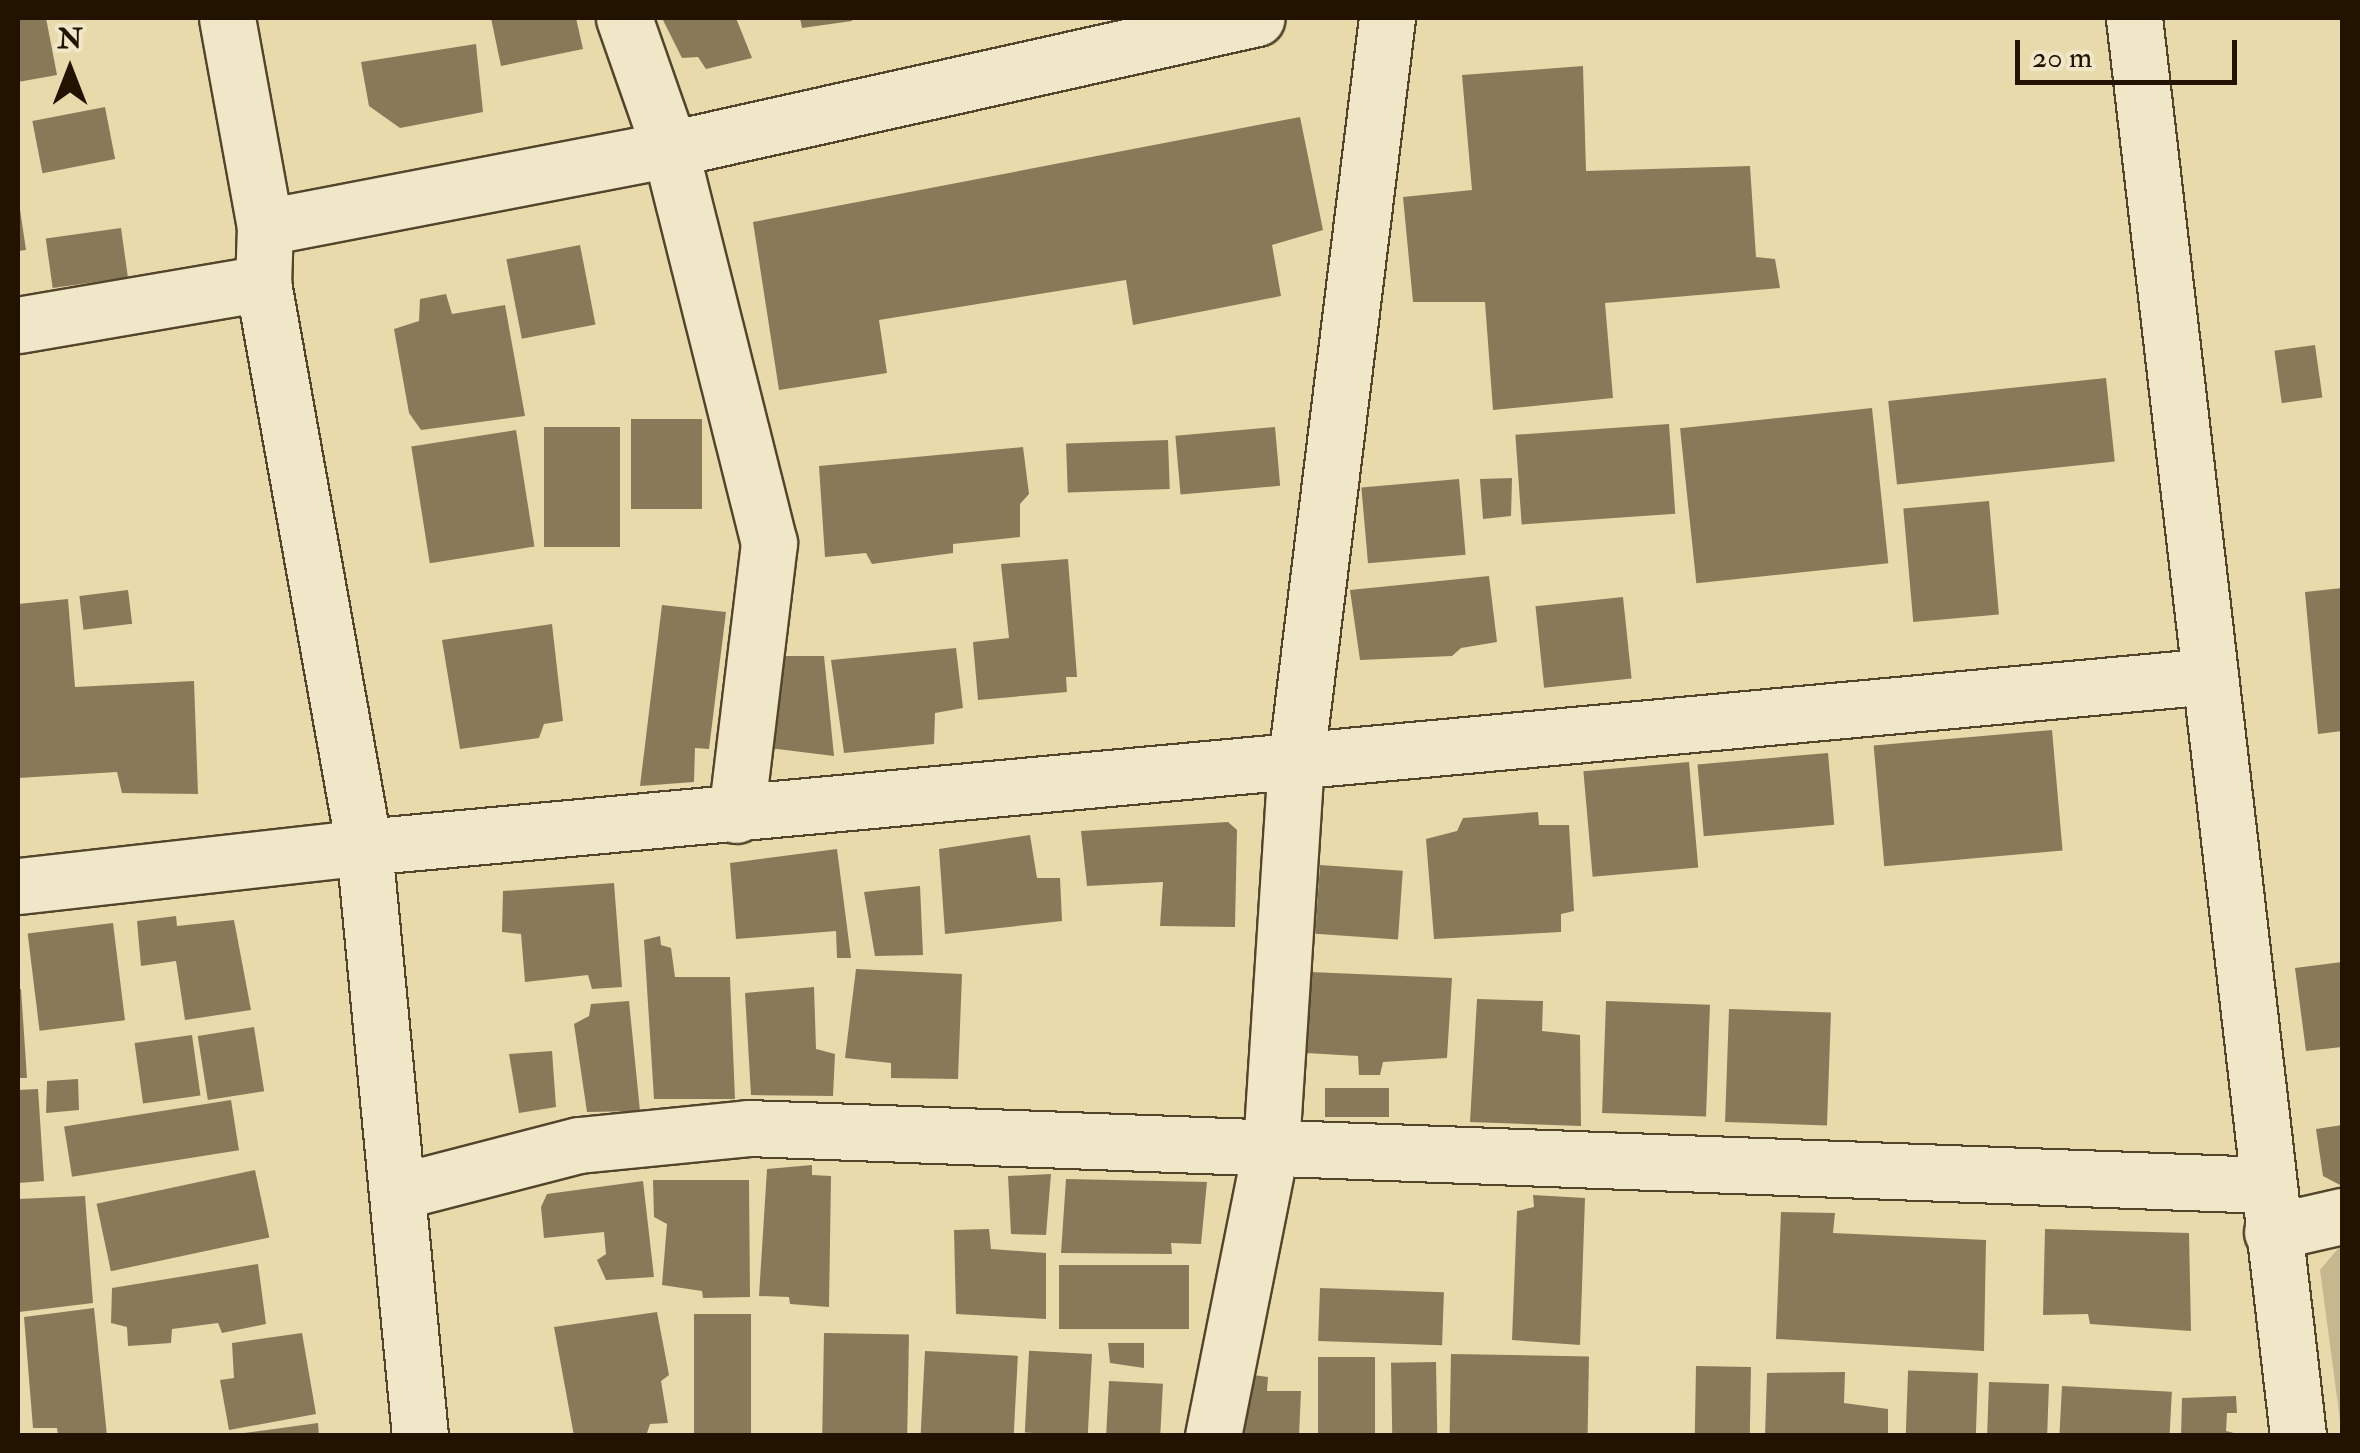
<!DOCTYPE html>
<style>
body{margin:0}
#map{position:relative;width:2360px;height:1453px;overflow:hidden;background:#e8daab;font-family:"IM FELL Double Pica",serif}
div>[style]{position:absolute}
.green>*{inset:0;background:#c6b88e}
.building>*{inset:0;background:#887a59;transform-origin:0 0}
.roads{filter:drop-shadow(2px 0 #53452b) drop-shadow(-2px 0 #53452b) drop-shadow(0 2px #53452b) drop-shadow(0 -2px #53452b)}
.minor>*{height:55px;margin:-27.5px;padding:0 27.5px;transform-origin:27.5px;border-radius:27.5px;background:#f0e7c8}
span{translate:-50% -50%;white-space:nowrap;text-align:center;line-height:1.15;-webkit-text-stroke:8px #f0e7c8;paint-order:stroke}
.frame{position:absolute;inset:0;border:20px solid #211300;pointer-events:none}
.north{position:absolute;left:20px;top:20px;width:100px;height:100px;-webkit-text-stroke:8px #f0e7c8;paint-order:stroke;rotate:0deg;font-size:28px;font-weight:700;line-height:40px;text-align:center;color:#211300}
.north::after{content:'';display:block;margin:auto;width:35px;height:45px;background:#211300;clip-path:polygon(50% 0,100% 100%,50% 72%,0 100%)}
.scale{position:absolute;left:2015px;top:40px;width:222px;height:45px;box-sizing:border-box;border:5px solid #211300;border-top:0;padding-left:12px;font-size:30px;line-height:35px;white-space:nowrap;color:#211300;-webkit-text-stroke:8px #f0e7c8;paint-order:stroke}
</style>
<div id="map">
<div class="green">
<div style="clip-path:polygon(2342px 1244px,2342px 1435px,2320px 1270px)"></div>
</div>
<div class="building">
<div style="clip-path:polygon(18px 18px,46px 18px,57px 75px,18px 82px)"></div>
<div style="clip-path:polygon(491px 18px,576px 18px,583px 49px,501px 66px)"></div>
<div style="clip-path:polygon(662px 18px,736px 18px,752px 58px,706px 69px,698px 57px,682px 58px)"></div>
<div style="clip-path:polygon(800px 18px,852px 18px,852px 21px,802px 28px)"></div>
<div style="clip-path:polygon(476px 44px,483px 112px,400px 128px,369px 106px,361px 62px)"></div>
<div style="clip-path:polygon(1583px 66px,1586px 171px,1750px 166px,1756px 257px,1775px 259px,1780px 288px,1605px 303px,1613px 398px,1493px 410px,1485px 302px,1413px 302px,1403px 197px,1472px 190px,1462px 75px)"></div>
<div style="left:105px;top:107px;width:53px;height:74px;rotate:79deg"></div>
<div style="clip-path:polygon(1300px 117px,1323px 230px,1272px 245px,1281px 296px,1133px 325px,1126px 280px,879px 320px,887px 373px,779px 390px,753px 222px)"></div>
<div style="clip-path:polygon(18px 196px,26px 250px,18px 251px)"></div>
<div style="left:121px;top:228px;width:50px;height:76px;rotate:82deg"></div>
<div style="left:580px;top:245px;width:81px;height:75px;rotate:79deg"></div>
<div style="clip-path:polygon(446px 294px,452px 314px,505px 305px,525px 416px,421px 430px,409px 413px,394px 329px,419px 321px,420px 299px)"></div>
<div style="left:2315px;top:345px;width:53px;height:41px;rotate:82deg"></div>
<div style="left:2106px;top:378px;width:84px;height:219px;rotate:84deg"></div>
<div style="left:1872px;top:408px;width:156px;height:193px;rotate:84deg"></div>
<div style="left:702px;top:419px;width:90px;height:71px;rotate:90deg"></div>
<div style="left:1669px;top:424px;width:90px;height:154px;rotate:86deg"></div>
<div style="left:544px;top:427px;width:76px;height:120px"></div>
<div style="left:1275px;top:427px;width:59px;height:100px;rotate:85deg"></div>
<div style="left:516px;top:430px;width:118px;height:106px;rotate:81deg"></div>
<div style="left:1168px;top:440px;width:49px;height:102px;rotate:88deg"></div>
<div style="clip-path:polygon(1023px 447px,1029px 494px,1020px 504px,1020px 537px,953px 544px,953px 553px,872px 564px,866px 553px,825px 557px,819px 466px)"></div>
<div style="clip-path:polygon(1512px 478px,1511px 516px,1483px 519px,1480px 479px)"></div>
<div style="left:1459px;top:479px;width:76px;height:98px;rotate:85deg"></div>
<div style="left:1989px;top:501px;width:114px;height:86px;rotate:85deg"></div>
<div style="clip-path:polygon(1068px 559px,1077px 677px,1066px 677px,1067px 692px,978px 700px,973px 642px,1009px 638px,1001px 564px)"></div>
<div style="clip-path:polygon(1489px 576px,1497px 642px,1461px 648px,1452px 656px,1360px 660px,1350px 590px)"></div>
<div style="clip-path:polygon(2342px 588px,2342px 731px,2318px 734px,2305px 592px)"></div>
<div style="left:128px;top:590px;width:34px;height:49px;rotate:83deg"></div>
<div style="left:1623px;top:597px;width:82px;height:88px;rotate:84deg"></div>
<div style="clip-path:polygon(68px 599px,75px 687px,194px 681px,198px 794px,122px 793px,117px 772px,18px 778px,18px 604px)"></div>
<div style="clip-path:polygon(662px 605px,726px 612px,709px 749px,695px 748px,694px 782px,640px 786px)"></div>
<div style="clip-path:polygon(552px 624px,563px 721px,544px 724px,539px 738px,460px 749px,442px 640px)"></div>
<div style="clip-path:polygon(956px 648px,963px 708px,935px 713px,934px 744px,844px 753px,831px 660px)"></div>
<div style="clip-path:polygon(781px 656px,824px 656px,834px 756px,769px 748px)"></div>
<div style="left:2052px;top:730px;width:121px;height:179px;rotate:85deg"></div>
<div style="left:1828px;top:753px;width:72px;height:131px;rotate:85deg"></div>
<div style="left:1689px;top:762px;width:106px;height:106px;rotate:85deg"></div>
<div style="clip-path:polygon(1538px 812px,1539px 825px,1569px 825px,1574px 911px,1561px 914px,1561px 932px,1434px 939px,1426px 839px,1457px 831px,1463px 818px)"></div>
<div style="clip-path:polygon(1228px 822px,1237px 830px,1235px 927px,1160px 926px,1163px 882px,1087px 886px,1081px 831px)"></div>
<div style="clip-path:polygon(1030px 835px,1037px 878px,1060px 878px,1062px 921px,945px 934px,939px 849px)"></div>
<div style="clip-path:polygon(837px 849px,851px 958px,837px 958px,836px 931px,736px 939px,730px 863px)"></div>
<div style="left:1320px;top:865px;width:83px;height:69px;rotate:4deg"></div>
<div style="clip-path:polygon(614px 883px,622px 987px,592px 989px,588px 975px,525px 982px,521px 934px,502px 932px,503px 891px)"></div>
<div style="clip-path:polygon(920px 886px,923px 955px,875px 956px,864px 892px)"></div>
<div style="clip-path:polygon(176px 916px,177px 926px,234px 920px,251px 1010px,185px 1020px,176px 961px,141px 966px,137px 921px)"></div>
<div style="left:113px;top:923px;width:98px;height:86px;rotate:83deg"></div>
<div style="clip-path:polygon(660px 936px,661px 945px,671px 948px,675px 977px,730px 977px,735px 1099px,654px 1099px,644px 940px)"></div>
<div style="clip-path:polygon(2342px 962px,2342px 1047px,2306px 1051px,2295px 968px)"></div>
<div style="clip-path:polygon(856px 969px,962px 974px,958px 1079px,891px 1078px,891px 1063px,845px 1058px)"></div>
<div style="clip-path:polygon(1310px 972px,1452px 978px,1447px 1058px,1383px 1062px,1380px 1075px,1359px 1075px,1358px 1056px,1306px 1053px)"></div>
<div style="clip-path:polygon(814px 987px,816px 1049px,835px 1054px,833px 1096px,751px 1095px,745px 993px)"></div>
<div style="clip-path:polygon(18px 989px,21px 989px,27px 1078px,18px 1078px)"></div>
<div style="clip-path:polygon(1477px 999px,1543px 1001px,1542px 1031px,1580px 1035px,1581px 1126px,1470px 1122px)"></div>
<div style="clip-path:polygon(629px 1001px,640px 1111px,587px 1112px,574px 1024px,589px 1016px,591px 1004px)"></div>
<div style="left:1606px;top:1001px;width:104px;height:112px;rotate:2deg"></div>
<div style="left:1729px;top:1009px;width:102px;height:113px;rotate:2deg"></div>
<div style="left:254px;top:1027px;width:65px;height:57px;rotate:81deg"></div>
<div style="left:192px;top:1035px;width:61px;height:58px;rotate:82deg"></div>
<div style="clip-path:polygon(552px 1051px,556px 1107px,519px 1113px,509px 1054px)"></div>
<div style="clip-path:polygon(78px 1079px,79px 1110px,46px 1113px,47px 1081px)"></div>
<div style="left:1325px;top:1088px;width:64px;height:29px"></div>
<div style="clip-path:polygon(38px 1089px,44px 1181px,18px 1183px,18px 1090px)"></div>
<div style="left:231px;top:1100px;width:51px;height:169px;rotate:81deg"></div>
<div style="clip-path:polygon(2342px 1125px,2342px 1186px,2323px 1176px,2316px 1129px)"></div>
<div style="clip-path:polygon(812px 1165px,812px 1175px,831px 1176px,829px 1307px,790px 1304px,789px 1297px,759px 1296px,767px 1169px)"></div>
<div style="left:255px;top:1170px;width:69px;height:162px;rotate:78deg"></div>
<div style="clip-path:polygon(1051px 1174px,1046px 1235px,1011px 1234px,1008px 1176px)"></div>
<div style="clip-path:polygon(1066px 1179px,1207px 1182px,1201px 1244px,1171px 1243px,1172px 1254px,1061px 1253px)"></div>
<div style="clip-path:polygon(653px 1180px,749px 1180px,750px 1297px,703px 1298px,702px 1291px,662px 1285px,667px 1224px,654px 1217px)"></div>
<div style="clip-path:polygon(643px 1181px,654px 1277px,606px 1280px,597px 1260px,606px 1254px,604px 1232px,544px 1238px,541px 1207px,547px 1194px)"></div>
<div style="clip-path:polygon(1533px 1195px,1585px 1198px,1580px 1345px,1512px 1340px,1517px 1211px,1534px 1207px)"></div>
<div style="clip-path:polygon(85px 1196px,93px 1303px,19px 1312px,18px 1199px)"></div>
<div style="clip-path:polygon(1781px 1212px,1835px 1213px,1833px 1233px,1986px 1240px,1984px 1351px,1776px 1339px)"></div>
<div style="clip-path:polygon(989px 1229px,991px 1249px,1046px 1253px,1046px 1319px,956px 1314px,954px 1230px)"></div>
<div style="clip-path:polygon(2045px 1229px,2189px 1233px,2191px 1331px,2090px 1324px,2088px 1314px,2043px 1315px)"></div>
<div style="clip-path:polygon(258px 1264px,266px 1324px,222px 1333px,218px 1323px,172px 1329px,171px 1343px,128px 1346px,127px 1327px,111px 1323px,112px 1288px)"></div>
<div style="left:1189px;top:1265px;width:64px;height:130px;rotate:90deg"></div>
<div style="left:1320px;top:1288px;width:124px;height:53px;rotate:2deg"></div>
<div style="clip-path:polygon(94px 1308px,107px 1436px,58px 1436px,57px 1428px,33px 1428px,24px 1317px)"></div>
<div style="clip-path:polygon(657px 1312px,669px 1375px,661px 1381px,668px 1423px,650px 1424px,646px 1436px,574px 1436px,554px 1327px)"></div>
<div style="left:694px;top:1314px;width:57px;height:122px"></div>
<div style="clip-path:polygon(302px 1333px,316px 1414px,229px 1430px,220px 1380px,234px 1378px,232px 1343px)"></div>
<div style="left:824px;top:1333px;width:85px;height:103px;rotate:1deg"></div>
<div style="clip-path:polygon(1108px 1343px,1144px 1343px,1144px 1368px,1110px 1363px)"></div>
<div style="left:925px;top:1351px;width:93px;height:85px;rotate:3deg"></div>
<div style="left:1092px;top:1354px;width:82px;height:63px;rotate:93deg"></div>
<div style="left:1451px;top:1354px;width:138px;height:82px;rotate:1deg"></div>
<div style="left:1318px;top:1357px;width:57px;height:79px"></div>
<div style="left:1436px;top:1362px;width:74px;height:45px;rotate:89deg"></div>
<div style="left:1696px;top:1366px;width:55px;height:70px;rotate:1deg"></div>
<div style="clip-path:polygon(1845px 1372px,1844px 1403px,1888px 1409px,1888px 1436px,1765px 1436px,1767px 1373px)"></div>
<div style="left:1978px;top:1373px;width:63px;height:70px;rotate:92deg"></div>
<div style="clip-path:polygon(1253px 1375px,1268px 1377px,1267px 1391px,1301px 1391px,1299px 1436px,1242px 1436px)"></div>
<div style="left:1109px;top:1381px;width:54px;height:55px;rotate:3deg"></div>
<div style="left:1989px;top:1382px;width:60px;height:54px;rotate:2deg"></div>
<div style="left:2062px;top:1386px;width:110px;height:50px;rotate:3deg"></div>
<div style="clip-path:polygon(2236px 1396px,2237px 1413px,2227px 1413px,2226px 1431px,2246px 1436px,2181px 1436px,2182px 1398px)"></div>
<div style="clip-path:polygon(318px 1423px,319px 1436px,244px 1436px,244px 1433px)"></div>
</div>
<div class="roads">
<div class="minor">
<div style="left:227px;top:18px;width:212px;rotate:79.7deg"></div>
<div style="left:265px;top:227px;width:56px;rotate:92deg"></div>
<div style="left:263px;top:283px;width:573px;rotate:79.85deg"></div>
<div style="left:364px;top:847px;width:592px;rotate:84.57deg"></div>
<div style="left:624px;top:18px;width:139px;rotate:70.7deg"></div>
<div style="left:670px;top:149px;width:406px;rotate:75.9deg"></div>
<div style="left:769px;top:543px;width:274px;rotate:96.9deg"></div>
<div style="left:2134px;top:18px;width:1427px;rotate:83.4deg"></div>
<div style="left:265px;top:227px;width:412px;rotate:-10.9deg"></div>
<div style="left:670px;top:149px;width:601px;rotate:-12.58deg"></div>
<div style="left:18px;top:325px;width:249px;rotate:-9.7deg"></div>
<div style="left:18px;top:886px;width:348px;rotate:-6.4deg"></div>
<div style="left:364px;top:847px;width:1854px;rotate:-5.29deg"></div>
<div style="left:397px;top:1192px;width:188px;rotate:-14.5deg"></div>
<div style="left:579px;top:1145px;width:170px;rotate:-5.7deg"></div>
<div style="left:748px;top:1128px;width:1519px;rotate:2.15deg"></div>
<div style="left:2272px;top:1232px;width:72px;rotate:-12.9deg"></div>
<div style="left:1213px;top:1436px;width:295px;rotate:-78.7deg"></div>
<div style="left:1271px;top:1147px;width:388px;rotate:-86.3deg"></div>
<div style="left:1296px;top:760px;width:748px;rotate:-83.01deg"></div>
</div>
</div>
<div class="frame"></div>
<div class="north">N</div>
<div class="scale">20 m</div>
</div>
